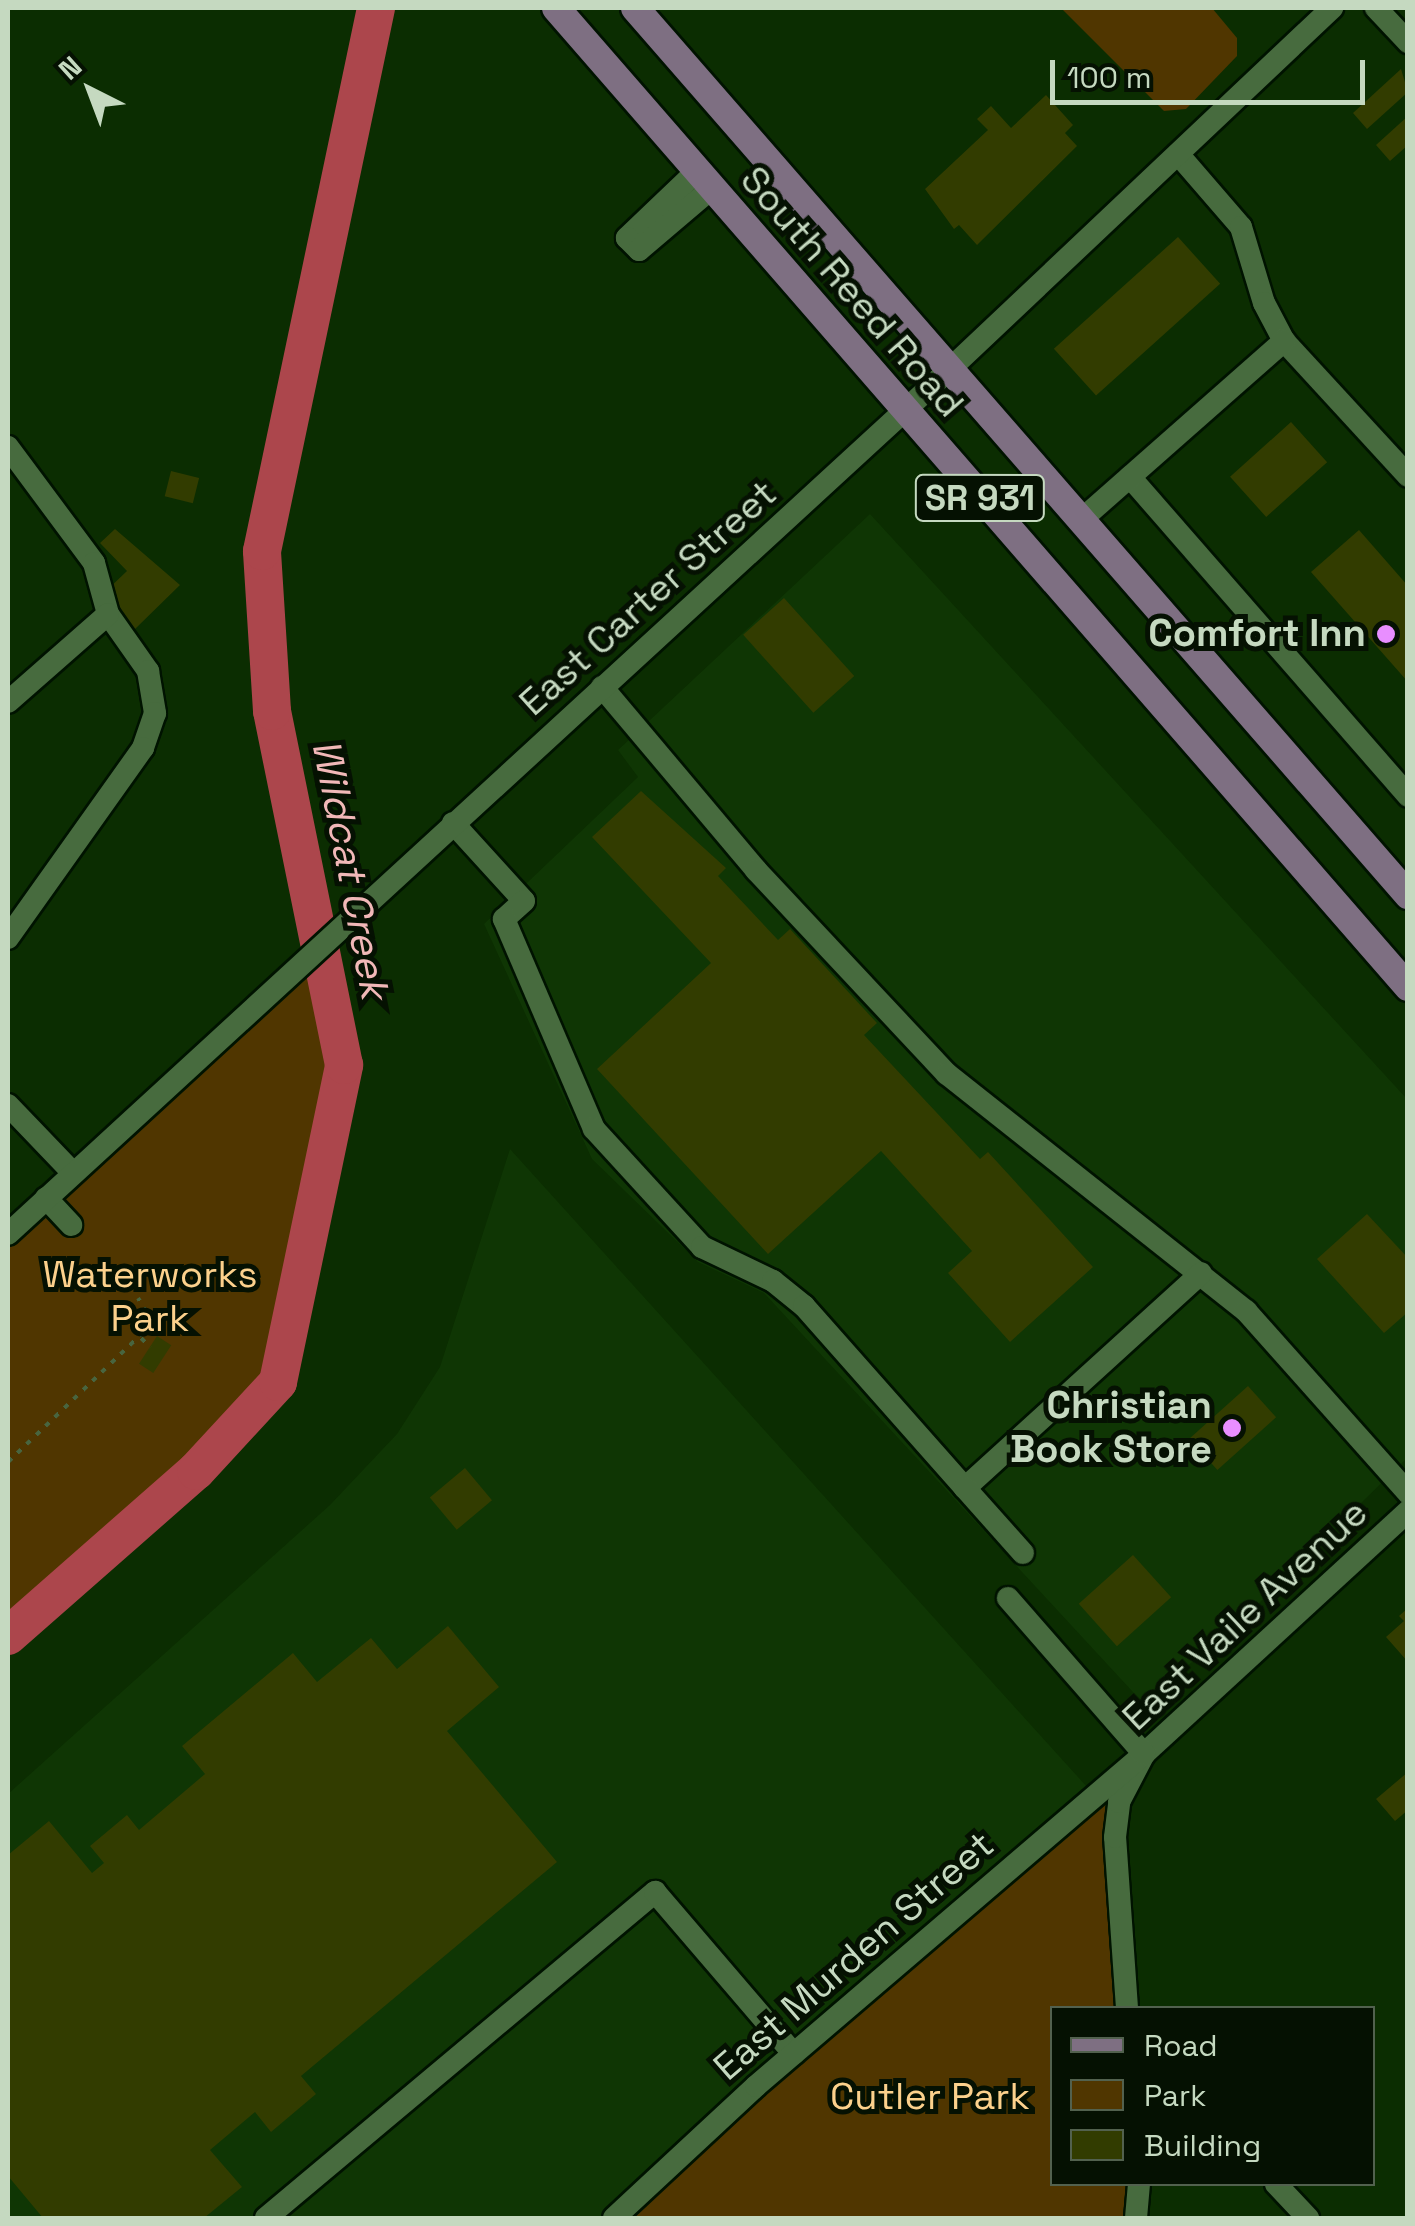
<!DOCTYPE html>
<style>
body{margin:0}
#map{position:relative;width:1415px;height:2226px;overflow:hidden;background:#0b2d01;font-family:"Space Grotesk",sans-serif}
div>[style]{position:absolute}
.built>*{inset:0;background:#0f3604}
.green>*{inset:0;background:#503600}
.river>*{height:38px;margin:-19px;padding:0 19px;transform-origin:19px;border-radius:19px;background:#ac464c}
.building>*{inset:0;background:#323c00;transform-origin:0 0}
.path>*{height:4px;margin-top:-2px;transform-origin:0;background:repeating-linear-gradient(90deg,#48653f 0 5px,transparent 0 13px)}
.roads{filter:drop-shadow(2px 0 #001300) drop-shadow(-2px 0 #001300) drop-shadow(0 2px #001300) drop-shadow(0 -2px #001300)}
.minor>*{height:22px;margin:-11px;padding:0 11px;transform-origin:11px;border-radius:11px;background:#476b3e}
.major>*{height:28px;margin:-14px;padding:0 14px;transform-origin:14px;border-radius:14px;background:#7e6f82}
.dots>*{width:28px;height:28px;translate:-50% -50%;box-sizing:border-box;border:5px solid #051102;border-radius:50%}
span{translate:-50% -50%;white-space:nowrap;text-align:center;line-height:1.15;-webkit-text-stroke:10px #051102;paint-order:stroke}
.shield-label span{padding:2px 8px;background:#051102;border:2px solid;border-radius:8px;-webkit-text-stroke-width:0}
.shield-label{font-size:35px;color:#c5d9c0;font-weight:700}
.street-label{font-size:38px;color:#c5d9c0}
.poi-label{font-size:38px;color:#c5d9c0;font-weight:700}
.right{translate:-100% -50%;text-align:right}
.park-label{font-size:38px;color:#fcd18c}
.water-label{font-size:40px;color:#f1b8b8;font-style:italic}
.frame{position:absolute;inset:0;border:10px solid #c5d9c0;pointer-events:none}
.legend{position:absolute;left:1050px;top:2006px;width:325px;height:180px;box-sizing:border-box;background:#051102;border:2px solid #52614e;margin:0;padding:12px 18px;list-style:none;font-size:30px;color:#c5d9c0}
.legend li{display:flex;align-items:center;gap:20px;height:50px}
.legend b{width:50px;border:2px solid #52614e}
.north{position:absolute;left:40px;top:40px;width:100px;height:100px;-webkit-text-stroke:8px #051102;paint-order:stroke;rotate:318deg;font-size:28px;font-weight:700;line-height:40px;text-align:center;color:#c5d9c0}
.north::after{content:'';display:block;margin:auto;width:35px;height:45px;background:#c5d9c0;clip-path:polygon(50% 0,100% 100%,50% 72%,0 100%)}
.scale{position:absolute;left:1050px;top:60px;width:315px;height:45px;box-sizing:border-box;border:5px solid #c5d9c0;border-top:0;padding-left:12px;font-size:30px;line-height:35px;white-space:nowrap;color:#c5d9c0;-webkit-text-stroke:8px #051102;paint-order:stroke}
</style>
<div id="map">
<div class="built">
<div style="clip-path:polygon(870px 514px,1407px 1099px,1407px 1458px,1254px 1608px,1144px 1704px,764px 1293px,698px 1262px,592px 1159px,484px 924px,638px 777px,618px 750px)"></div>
<div style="clip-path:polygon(510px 1149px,1097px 1798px,614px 2218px,8px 2218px,8px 1794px,330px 1505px,397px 1434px,440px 1367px)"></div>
</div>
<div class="green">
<div style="clip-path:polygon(1061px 8px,1212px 8px,1237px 38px,1237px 56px,1186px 109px,1164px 111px)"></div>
<div style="clip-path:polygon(320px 944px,344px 1065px,278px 1382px,196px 1471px,8px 1636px,8px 1234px)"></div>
<div style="clip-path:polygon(1116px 1781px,1127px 2008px,1052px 2008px,1052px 2184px,1138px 2184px,1136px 2218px,614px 2218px)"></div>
</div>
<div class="river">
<div style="left:8px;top:1636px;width:250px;rotate:-41.3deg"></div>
<div style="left:196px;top:1471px;width:121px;rotate:-47.3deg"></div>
<div style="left:278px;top:1382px;width:324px;rotate:-78.2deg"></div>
<div style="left:344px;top:1065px;width:361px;rotate:-101.5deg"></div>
<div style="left:272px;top:711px;width:160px;rotate:-93.6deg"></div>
<div style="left:262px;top:551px;width:555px;rotate:-78.14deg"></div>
</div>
<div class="building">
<div style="clip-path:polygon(1401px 69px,1408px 92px,1367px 129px,1353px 113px)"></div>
<div style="clip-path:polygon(1046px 95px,1073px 125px,1065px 133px,1077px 146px,977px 245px,959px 225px,954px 229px,925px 189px,988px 130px,977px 119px,991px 106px,1011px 128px)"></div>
<div style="clip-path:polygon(1408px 116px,1408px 145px,1390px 161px,1376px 145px)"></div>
<div style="left:1178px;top:237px;width:63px;height:167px;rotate:48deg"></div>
<div style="left:1291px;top:422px;width:54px;height:82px;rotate:48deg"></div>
<div style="left:171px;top:471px;width:29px;height:26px;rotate:14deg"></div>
<div style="clip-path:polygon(115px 529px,180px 585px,134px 630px,110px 606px,106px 591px,127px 571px,100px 543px)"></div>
<div style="clip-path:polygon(1359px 530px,1408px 586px,1408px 682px,1311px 572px)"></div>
<div style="left:784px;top:598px;width:105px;height:55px;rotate:48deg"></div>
<div style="clip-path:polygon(641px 791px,726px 868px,718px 876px,778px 940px,790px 929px,877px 1023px,864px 1035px,980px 1159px,988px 1152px,1093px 1267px,1010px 1342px,948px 1273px,972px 1251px,881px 1151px,768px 1254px,597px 1069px,711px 963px,592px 837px)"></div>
<div style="clip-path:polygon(1367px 1214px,1408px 1258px,1408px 1312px,1384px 1333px,1317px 1259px)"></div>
<div style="left:157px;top:1336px;width:17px;height:33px;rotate:33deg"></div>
<div style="left:1248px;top:1386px;width:42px;height:79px;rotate:48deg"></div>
<div style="left:465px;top:1468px;width:42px;height:46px;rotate:50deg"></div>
<div style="left:1133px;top:1555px;width:57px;height:73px;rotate:48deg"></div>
<div style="clip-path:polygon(1408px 1608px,1408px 1662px,1386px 1637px,1404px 1621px,1399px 1616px)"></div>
<div style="clip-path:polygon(448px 1626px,499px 1687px,447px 1731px,557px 1862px,301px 2076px,316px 2094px,271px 2132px,255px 2112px,210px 2150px,242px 2187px,204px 2218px,43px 2218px,8px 2176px,8px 1855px,49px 1821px,92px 1873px,104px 1863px,90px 1846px,127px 1815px,139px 1830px,205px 1774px,182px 1746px,293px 1653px,317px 1682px,371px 1638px,397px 1669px)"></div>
<div style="clip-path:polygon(1408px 1772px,1408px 1810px,1395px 1821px,1376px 1799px)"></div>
</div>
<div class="path">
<div style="left:141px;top:1338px;width:13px;rotate:45deg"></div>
<div style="left:8px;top:1462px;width:201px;rotate:-43.8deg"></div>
<div style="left:153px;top:1323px;width:29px;rotate:-121deg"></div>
</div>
<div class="roads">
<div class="minor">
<div style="left:1376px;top:8px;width:47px;rotate:46.7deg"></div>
<div style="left:1178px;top:154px;width:96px;rotate:49.2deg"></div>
<div style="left:1241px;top:227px;width:79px;rotate:73.2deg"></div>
<div style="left:1264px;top:303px;width:43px;rotate:62.2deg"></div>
<div style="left:1284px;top:341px;width:183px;rotate:47.4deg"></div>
<div style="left:697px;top:171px;width:97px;rotate:136.3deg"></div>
<div style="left:627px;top:238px;width:17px;rotate:45deg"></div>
<div style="left:639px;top:250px;width:96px;rotate:-40.3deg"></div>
<div style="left:8px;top:447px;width:144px;rotate:53.4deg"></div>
<div style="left:94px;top:563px;width:53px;rotate:74.6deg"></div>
<div style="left:108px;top:614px;width:70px;rotate:54.9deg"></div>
<div style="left:148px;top:671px;width:43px;rotate:80.5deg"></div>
<div style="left:155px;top:713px;width:37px;rotate:109deg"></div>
<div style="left:143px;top:748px;width:233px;rotate:125.4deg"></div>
<div style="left:1130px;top:477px;width:423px;rotate:48.9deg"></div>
<div style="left:1081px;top:520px;width:271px;rotate:-41.4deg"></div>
<div style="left:602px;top:687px;width:239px;rotate:49.9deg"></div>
<div style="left:756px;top:870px;width:279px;rotate:46.9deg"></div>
<div style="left:947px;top:1074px;width:382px;rotate:38.4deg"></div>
<div style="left:1246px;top:1311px;width:244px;rotate:48.3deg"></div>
<div style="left:8px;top:702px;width:133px;rotate:-41.3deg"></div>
<div style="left:453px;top:823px;width:105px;rotate:47.7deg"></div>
<div style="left:524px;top:901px;width:27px;rotate:138deg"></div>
<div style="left:504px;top:919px;width:228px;rotate:66.8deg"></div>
<div style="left:594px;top:1129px;width:160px;rotate:47.5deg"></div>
<div style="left:702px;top:1247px;width:79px;rotate:25.6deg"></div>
<div style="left:773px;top:1281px;width:40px;rotate:39deg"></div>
<div style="left:804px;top:1306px;width:243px;rotate:48.5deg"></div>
<div style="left:965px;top:1488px;width:319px;rotate:-42.3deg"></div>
<div style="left:8px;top:1105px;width:94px;rotate:46.3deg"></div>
<div style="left:46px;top:1198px;width:37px;rotate:47deg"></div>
<div style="left:8px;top:1234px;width:1279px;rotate:-42.56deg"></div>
<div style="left:950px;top:369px;width:526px;rotate:-43.38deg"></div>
<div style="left:965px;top:1488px;width:87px;rotate:48.3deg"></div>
<div style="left:1127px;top:2008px;width:171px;rotate:-94deg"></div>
<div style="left:1115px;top:1837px;width:35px;rotate:-83deg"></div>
<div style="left:1119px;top:1802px;width:54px;rotate:-62.5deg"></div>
<div style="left:1144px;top:1754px;width:359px;rotate:-42.6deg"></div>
<div style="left:1276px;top:2184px;width:47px;rotate:46.7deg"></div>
<div style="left:266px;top:2218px;width:508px;rotate:-39.96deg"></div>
<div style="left:655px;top:1892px;width:213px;rotate:49.4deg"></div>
<div style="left:614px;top:2218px;width:194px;rotate:-42.9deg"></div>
<div style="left:756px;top:2086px;width:511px;rotate:-40.55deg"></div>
<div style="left:1144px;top:1754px;width:207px;rotate:-131.1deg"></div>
<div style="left:1136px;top:2218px;width:34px;rotate:-85deg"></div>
</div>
<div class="major">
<div style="left:556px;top:8px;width:1298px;rotate:48.97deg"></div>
<div style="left:635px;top:8px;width:1177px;rotate:48.93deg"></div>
</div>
</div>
<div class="dots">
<div style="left:1386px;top:634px;background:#e88eff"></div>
<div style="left:1232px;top:1428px;background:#e88eff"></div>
</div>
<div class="shield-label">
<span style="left:980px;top:498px">SR 931</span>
</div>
<div class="street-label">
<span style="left:852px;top:292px;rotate:49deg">South Reed Road</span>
<span style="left:648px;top:598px;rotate:-42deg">East Carter Street</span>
<span style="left:1245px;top:1615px;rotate:-43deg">East Vaile Avenue</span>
<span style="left:854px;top:1956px;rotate:-41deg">East Murden Street</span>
</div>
<div class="poi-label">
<span class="right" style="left:1366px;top:634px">Comfort Inn</span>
<span class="right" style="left:1212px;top:1428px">Christian<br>Book Store</span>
</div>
<div class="park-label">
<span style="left:150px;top:1297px">Waterworks<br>Park</span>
<span style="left:930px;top:2097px">Cutler Park</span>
</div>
<div class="water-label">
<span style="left:350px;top:869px;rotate:79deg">Wildcat Creek</span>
</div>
<div class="frame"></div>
<ul class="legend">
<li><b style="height:12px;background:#7e6f82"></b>Road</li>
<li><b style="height:28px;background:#503600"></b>Park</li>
<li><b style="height:28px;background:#323c00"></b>Building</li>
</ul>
<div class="north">N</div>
<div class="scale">100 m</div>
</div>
